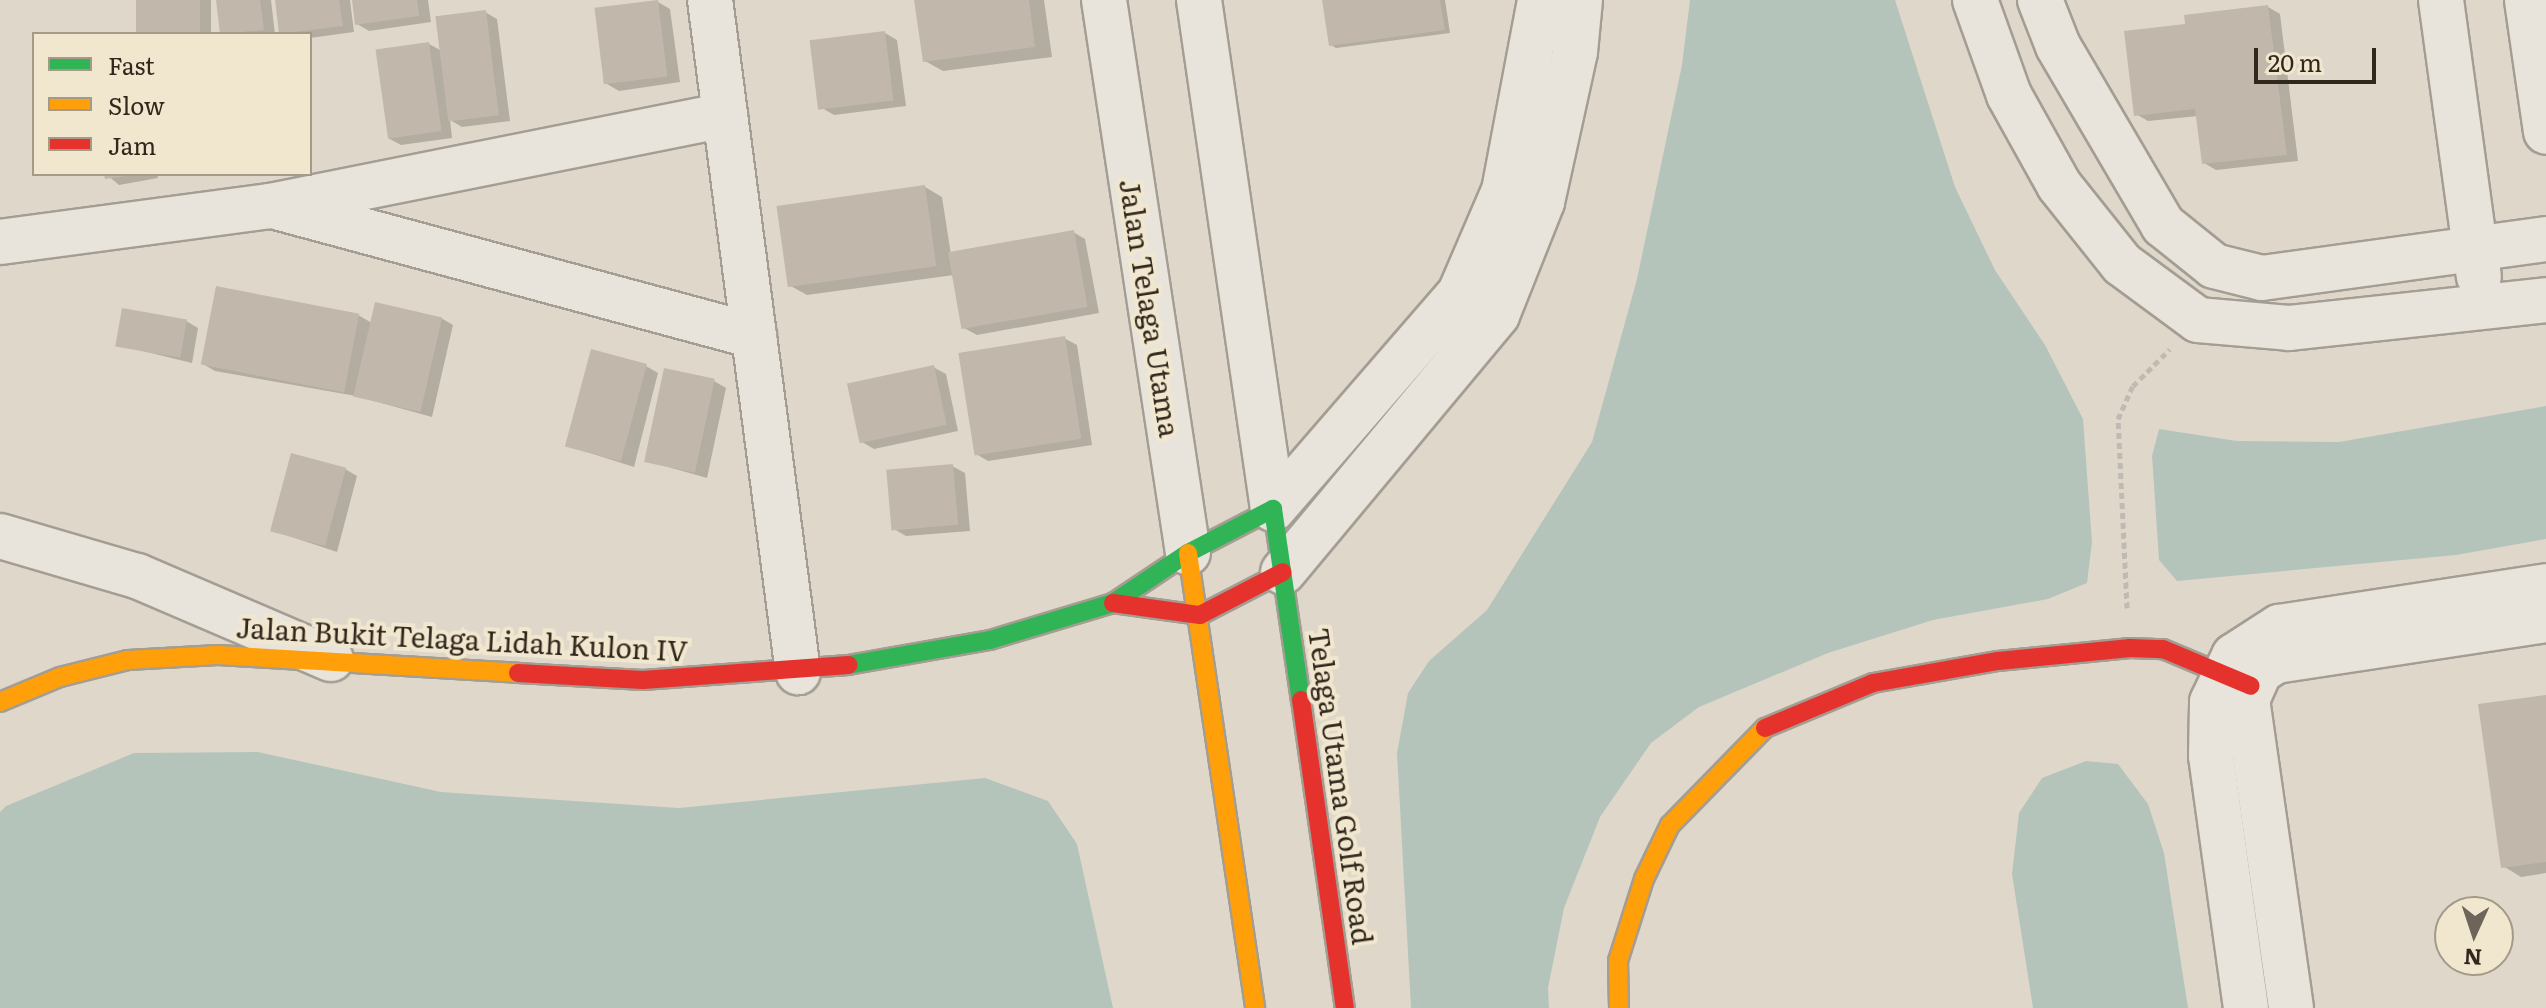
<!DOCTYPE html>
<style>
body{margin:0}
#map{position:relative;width:2546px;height:1008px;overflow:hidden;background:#dfd8ca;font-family:Literata,serif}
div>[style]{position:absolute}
.water>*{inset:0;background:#b5c4bb}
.shadow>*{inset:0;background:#0003;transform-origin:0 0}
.building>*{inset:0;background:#c2b7ab;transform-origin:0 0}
.path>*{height:5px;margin-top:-2.5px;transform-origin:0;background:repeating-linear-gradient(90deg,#c0bbb2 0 6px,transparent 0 10px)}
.roads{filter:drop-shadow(2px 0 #a49d93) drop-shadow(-2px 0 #a49d93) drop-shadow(0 2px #a49d93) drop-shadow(0 -2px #a49d93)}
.street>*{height:44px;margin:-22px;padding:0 22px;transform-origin:22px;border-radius:22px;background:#e8e4db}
.fast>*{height:18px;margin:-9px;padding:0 9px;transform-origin:9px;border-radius:9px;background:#30b455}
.slow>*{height:18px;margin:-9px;padding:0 9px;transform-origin:9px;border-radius:9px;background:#ff9f0a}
.jam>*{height:18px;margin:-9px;padding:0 9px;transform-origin:9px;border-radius:9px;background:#e5322d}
span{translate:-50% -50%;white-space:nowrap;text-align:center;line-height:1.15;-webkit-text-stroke:8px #f1e7cf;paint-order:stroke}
.street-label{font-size:28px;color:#31271d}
.legend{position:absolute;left:32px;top:32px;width:280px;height:144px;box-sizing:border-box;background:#f1e7cf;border:2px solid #a49a88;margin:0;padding:10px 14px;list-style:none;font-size:24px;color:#31271d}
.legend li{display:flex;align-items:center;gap:16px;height:40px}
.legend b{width:40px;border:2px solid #a49a88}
.north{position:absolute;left:2434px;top:896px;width:80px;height:80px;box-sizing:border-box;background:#f1e7cf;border:2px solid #a49a88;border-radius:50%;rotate:183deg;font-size:22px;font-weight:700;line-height:32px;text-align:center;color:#31271d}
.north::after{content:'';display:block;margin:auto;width:28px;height:36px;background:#6e655a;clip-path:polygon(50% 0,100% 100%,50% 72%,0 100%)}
.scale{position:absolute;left:2254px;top:48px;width:122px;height:36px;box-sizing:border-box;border:4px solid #31271d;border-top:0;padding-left:10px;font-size:24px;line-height:28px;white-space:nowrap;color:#31271d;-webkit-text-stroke:6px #f1e7cf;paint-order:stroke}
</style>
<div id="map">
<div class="water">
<div style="clip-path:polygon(1690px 0,1895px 0,1955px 187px,1995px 270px,2045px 345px,2083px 419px,2092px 542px,2087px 583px,2048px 599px,1933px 620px,1828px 653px,1699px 707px,1651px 743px,1600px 817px,1564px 908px,1548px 988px,1549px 1008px,1411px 1008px,1397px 753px,1408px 693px,1429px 661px,1487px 610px,1592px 442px,1637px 279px,1682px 65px)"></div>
<div style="clip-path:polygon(2546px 406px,2546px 539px,2456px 555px,2177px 581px,2159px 560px,2152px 456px,2159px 429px,2237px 441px,2339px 442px)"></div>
<div style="clip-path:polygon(258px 752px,441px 792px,679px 808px,985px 778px,1048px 801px,1077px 844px,1113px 1008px,0 1008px,0 812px,6px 806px,134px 753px)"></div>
<div style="clip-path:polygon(2086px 761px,2118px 764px,2148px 804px,2164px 853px,2188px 1008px,2033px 1008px,2012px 874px,2019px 813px,2042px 778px)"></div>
</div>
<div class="shadow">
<div style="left:138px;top:0;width:73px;height:34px"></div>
<div style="clip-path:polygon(218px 0,271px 0,275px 34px,222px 34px)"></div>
<div style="clip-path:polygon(277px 0,350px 0,354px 32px,310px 38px,283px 34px)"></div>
<div style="clip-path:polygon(354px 0,428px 0,431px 22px,369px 31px,357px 24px)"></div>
<div style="clip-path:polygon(916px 0,1044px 0,1052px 57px,943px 71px,925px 61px)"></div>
<div style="clip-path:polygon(1324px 0,1445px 0,1450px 33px,1336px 48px,1331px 45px)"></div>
<div style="clip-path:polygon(658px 2px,670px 9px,680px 82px,619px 91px,607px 84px)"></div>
<div style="clip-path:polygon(2268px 7px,2280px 14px,2298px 161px,2216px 170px,2204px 163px,2198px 116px,2148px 121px,2136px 114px,2187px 25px)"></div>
<div style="clip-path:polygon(485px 12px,497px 19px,510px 121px,462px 127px,450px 120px,452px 138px,401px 145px,388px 138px,429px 44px,442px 51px)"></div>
<div style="clip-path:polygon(885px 33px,897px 40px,906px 106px,834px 115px,822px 108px)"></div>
<div style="clip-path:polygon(106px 174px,157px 174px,158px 178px,119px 185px)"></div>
<div style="clip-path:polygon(925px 187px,942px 197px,951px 255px,1073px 232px,1085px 239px,1099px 313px,977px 335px,964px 328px,954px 275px,807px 295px,789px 285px)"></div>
<div style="clip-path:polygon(358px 315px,372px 323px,441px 318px,453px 325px,432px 417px,356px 396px,215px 371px,203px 364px)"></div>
<div style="clip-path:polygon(186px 321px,198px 328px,192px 363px,118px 345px)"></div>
<div style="clip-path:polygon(1064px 338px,1077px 345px,1092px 445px,988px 461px,976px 454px)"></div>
<div style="clip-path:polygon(646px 366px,658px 373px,634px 467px,568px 446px)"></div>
<div style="clip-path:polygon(933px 367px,946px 374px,958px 431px,874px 449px,862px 442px)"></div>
<div style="clip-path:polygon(714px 381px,726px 388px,707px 478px,647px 461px)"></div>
<div style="clip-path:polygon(952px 466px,965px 473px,970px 531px,906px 536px,894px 529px)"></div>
<div style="clip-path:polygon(345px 469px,357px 476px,337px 552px,271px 530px)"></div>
<div style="clip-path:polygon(2546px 697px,2546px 873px,2521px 877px,2503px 866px)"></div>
</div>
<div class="building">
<div style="left:136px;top:0;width:64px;height:34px"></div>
<div style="clip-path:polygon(216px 0,260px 0,264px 30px,220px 34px)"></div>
<div style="clip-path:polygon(275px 0,339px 0,343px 26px,279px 34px)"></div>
<div style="clip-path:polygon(352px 0,417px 0,419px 16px,355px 25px)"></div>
<div style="left:658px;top:0;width:77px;height:64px;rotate:83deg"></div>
<div style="clip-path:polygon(914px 0,1029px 0,1035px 47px,923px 62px)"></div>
<div style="clip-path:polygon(1322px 0,1440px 0,1445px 30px,1329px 46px)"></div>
<div style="clip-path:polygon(2268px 5px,2287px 155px,2202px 164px,2195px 109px,2134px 116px,2124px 31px,2185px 24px,2184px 15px)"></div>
<div style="left:486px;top:10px;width:106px;height:51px;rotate:83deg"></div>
<div style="left:885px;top:31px;width:70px;height:76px;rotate:83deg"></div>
<div style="left:429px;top:42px;width:90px;height:54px;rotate:82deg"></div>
<div style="clip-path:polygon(104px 174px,127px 174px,127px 176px,105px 179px)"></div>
<div style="left:925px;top:185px;width:82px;height:150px;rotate:82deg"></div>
<div style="left:1074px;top:230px;width:78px;height:128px;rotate:80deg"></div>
<div style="left:216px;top:286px;width:146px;height:80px;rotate:11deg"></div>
<div style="left:375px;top:302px;width:69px;height:97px;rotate:13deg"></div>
<div style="left:122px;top:308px;width:66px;height:39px;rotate:10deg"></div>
<div style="left:1065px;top:336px;width:104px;height:108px;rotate:81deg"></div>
<div style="left:591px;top:349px;width:58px;height:101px;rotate:15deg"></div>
<div style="left:934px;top:365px;width:61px;height:89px;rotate:78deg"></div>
<div style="left:664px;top:368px;width:52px;height:96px;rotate:12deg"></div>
<div style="left:291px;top:453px;width:57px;height:81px;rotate:15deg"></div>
<div style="left:953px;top:464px;width:61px;height:67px;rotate:85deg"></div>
<div style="clip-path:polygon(2546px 695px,2546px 862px,2501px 868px,2478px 704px)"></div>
</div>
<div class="path">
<div style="left:2127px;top:608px;width:189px;rotate:-92.7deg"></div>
<div style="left:2118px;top:419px;width:36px;rotate:-66deg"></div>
<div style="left:2133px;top:386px;width:52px;rotate:-45deg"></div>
</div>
<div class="roads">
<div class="street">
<div style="left:710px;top:0;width:678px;rotate:82.54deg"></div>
<div style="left:1104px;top:0;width:559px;rotate:81.36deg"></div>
<div style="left:1199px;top:0;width:514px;rotate:81.73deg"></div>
<div style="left:1975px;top:0;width:101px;rotate:70.3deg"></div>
<div style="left:2009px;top:95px;width:103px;rotate:60.9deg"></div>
<div style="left:2059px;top:185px;width:101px;rotate:51.4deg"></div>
<div style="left:2122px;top:264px;width:94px;rotate:36.4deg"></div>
<div style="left:2198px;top:320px;width:91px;rotate:5deg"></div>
<div style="left:2289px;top:328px;width:259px;rotate:-6.2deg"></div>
<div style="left:2040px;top:0;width:49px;rotate:68.6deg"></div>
<div style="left:2058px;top:46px;width:208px;rotate:59.6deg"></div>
<div style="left:2163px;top:225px;width:65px;rotate:38.8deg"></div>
<div style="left:2214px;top:266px;width:49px;rotate:14deg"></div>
<div style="left:2262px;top:278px;width:287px;rotate:-7.8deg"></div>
<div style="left:2441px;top:0;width:279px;rotate:82.2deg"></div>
<div style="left:2527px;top:0;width:133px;rotate:81.8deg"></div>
<div style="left:280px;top:208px;width:491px;rotate:15.1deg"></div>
<div style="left:0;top:242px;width:272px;rotate:-7.6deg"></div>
<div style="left:270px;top:206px;width:464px;rotate:-11.3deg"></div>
<div style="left:1273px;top:509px;width:286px;rotate:-49.1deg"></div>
<div style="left:1460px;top:293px;width:111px;rotate:-66.7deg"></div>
<div style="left:1504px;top:191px;width:194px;rotate:-79.3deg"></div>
<div style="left:0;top:536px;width:143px;rotate:16.3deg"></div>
<div style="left:137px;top:576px;width:211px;rotate:23.2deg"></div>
<div style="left:1283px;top:572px;width:334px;rotate:-50.2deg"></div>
<div style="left:1497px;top:315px;width:122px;rotate:-68.3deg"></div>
<div style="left:1542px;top:202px;width:154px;rotate:-77.6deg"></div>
<div style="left:1575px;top:52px;width:52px;rotate:-84.5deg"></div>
<div style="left:2246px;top:1008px;width:254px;rotate:-97.9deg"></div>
<div style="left:2211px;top:756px;width:54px;rotate:-88.9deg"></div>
<div style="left:2212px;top:702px;width:51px;rotate:-64.4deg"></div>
<div style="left:2234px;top:656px;width:54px;rotate:-32.8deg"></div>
<div style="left:2279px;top:627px;width:270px;rotate:-8.7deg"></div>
<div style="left:2291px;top:1008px;width:311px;rotate:-98.1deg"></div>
<div style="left:2247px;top:700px;width:32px;rotate:-66deg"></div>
<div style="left:2260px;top:671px;width:19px;rotate:-32deg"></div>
<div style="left:2276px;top:661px;width:273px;rotate:-8.6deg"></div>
</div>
<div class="fast">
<div style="left:848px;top:665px;width:144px;rotate:-10deg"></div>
<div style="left:990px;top:640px;width:128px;rotate:-16.7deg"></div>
<div style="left:1113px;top:603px;width:90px;rotate:-33.7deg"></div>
<div style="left:1188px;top:553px;width:96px;rotate:-27.4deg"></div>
<div style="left:1273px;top:509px;width:193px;rotate:81.7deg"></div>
</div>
<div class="slow">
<div style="left:1188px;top:553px;width:460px;rotate:81.6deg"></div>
<div style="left:0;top:702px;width:65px;rotate:-22.6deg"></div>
<div style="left:60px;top:677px;width:70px;rotate:-14deg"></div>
<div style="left:128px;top:660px;width:90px;rotate:-3.2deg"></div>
<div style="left:218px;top:655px;width:301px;rotate:3.4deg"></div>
<div style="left:1619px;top:1008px;width:47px;rotate:-91.2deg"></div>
<div style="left:1618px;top:961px;width:86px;rotate:-72.4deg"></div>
<div style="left:1644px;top:879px;width:60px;rotate:-64.3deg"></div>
<div style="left:1670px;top:825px;width:136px;rotate:-45.6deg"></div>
</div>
<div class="jam">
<div style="left:1113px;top:603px;width:88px;rotate:7.9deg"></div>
<div style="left:1200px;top:615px;width:93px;rotate:-27.4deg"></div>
<div style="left:518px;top:673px;width:125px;rotate:3.2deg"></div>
<div style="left:643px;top:680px;width:206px;rotate:-4.2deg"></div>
<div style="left:1301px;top:700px;width:311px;rotate:81.9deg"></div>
<div style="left:1765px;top:728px;width:117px;rotate:-22.6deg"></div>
<div style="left:1873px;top:683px;width:127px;rotate:-10deg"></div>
<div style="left:1998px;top:661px;width:133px;rotate:-5.6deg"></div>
<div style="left:2130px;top:648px;width:33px;rotate:2deg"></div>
<div style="left:2163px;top:649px;width:95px;rotate:22.8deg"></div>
</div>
</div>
<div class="street-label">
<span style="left:1151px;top:308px;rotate:81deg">Jalan Telaga Utama</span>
<span style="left:462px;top:638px;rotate:3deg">Jalan Bukit Telaga Lidah Kulon IV</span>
<span style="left:1342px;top:786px;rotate:82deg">Telaga Utama Golf Road</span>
</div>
<ul class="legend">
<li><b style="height:10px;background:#30b455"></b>Fast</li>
<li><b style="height:10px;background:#ff9f0a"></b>Slow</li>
<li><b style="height:10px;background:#e5322d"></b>Jam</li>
</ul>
<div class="north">N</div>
<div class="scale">20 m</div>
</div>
